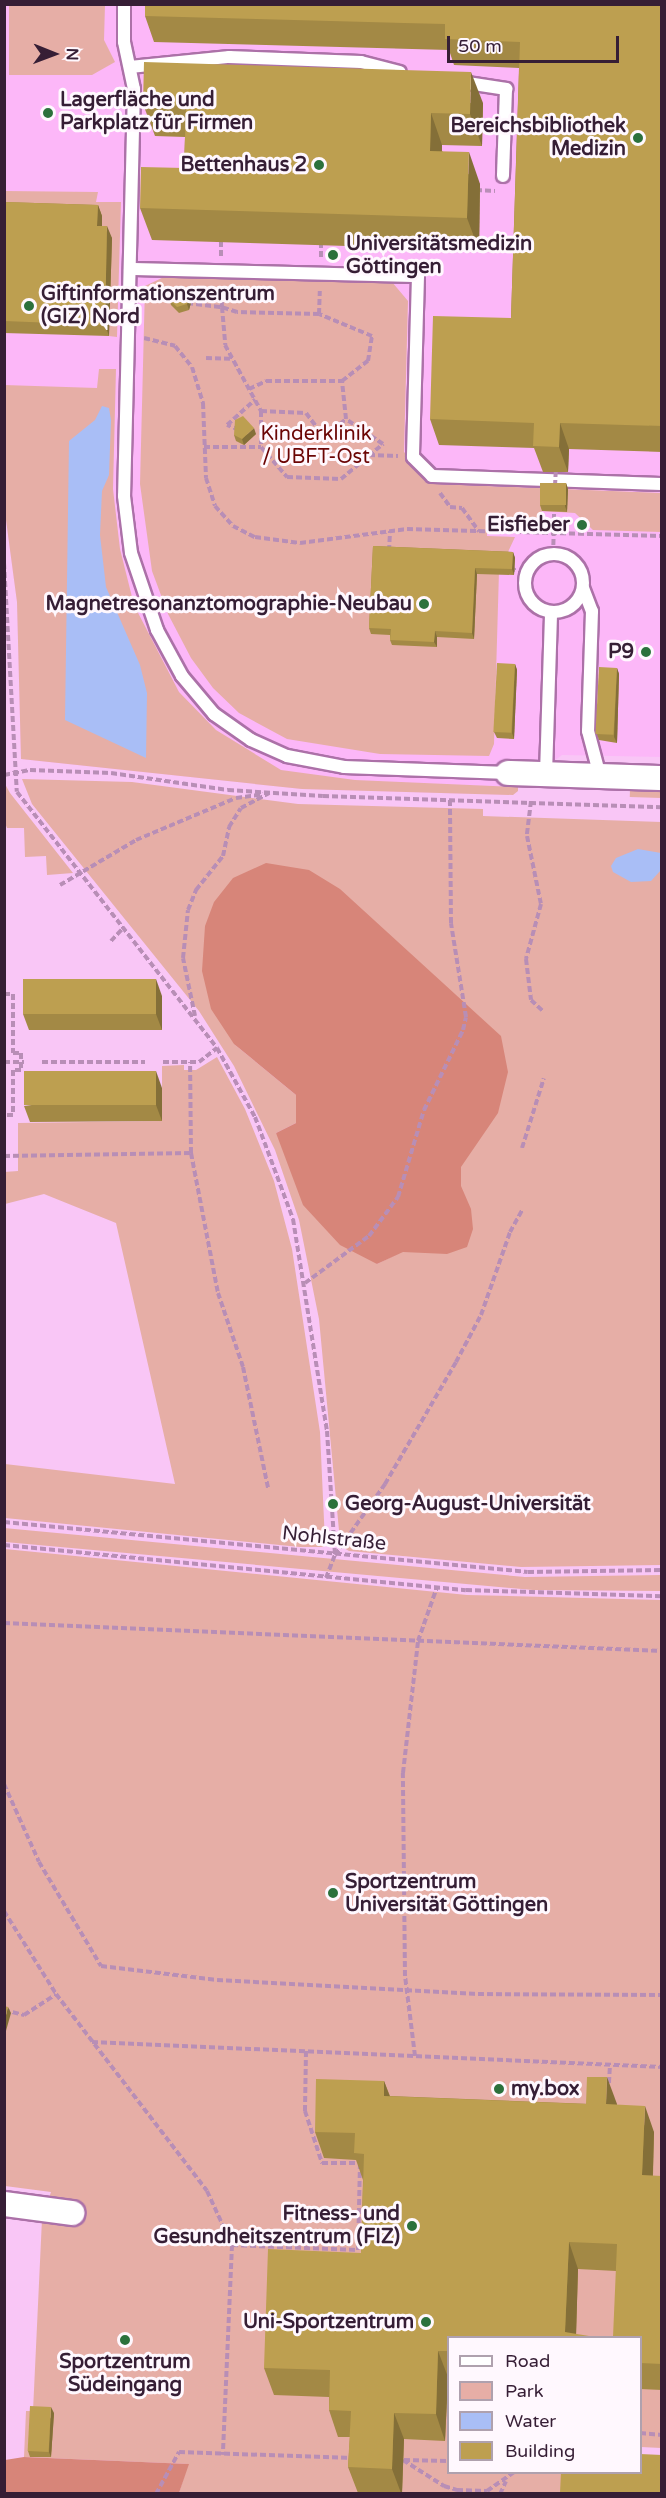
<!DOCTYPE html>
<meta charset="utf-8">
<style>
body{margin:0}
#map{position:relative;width:666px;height:2498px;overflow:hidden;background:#f9c6f6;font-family:"Varela Round",sans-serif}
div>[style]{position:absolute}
.built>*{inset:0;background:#fcb7f8}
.green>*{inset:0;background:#e6aea6;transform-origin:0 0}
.forest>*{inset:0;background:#d78579}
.water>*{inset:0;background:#a9bef6}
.path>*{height:4px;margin-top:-2px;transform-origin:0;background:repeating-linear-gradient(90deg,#b88eb6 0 6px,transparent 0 9px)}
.roads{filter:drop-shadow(2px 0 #ac71a8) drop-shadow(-2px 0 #ac71a8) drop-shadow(0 2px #ac71a8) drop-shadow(0 -2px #ac71a8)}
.lane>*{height:12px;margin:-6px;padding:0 6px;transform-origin:6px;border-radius:6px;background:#fff}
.lane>.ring{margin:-6px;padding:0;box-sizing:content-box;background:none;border:12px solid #fff;border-radius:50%}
.street>*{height:24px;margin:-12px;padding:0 12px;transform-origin:12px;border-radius:12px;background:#fff}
.path-bridge>*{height:4px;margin-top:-2px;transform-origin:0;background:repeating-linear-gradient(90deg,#b88eb6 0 6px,transparent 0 9px)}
.wall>*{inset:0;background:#a38945}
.shaded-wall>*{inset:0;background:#846f38}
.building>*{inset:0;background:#bd9f50;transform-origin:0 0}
.dots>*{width:16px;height:16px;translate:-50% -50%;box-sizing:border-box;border:3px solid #fff8fe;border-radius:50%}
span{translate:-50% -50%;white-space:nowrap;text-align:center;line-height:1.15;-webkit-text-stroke:6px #fff8fe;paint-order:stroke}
.poi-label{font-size:20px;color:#361e35;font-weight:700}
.left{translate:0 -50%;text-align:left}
.right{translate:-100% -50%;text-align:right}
.park-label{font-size:20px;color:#6b0404}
.street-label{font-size:20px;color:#361e35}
.frame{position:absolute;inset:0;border:6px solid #361e35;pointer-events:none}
.legend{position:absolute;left:447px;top:2336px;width:195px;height:138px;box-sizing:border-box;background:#fff8fe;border:2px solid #afa1ae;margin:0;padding:8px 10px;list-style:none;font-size:18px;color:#361e35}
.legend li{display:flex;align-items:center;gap:12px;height:30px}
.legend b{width:30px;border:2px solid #afa1ae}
.north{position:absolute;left:24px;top:24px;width:60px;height:60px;-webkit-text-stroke:4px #fff8fe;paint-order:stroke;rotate:91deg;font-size:16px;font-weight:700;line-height:24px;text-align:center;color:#361e35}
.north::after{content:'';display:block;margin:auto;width:21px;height:27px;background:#361e35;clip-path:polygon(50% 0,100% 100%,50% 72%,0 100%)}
.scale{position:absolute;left:447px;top:36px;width:172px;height:27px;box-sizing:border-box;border:3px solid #361e35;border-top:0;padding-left:8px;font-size:18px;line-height:21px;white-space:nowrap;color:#361e35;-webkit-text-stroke:4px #fff8fe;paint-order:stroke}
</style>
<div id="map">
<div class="built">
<div style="clip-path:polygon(4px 5px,661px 5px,661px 757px,562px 755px,518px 787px,513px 795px,302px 789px,21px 759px,17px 602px,4px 505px)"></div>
</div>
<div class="green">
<div style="clip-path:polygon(9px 5px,105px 5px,104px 40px,115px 62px,92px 75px,9px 75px)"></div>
<div style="clip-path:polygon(5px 191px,98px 192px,96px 202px,121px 202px,117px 337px,109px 336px,110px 292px,5px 289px)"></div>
<div style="clip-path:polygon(166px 276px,392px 282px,408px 301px,404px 452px,438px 484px,661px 493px,661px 532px,593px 530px,575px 513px,542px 511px,535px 523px,518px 531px,487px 530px,487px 536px,515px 537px,499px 571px,494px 744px,489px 756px,380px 754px,287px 739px,239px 713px,213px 688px,191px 658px,168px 614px,152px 571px,140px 484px,145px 286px)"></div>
<div style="clip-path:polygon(99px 369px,116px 369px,113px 489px,120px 549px,134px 605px,179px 692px,216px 730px,281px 770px,355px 780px,518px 787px,518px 791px,513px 795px,302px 789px,21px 759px,17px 602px,4px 505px,4px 385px,97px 388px)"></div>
<div style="clip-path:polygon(evenodd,22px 779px,132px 782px,298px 804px,483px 809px,483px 816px,661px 822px,661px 1565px,521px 1567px,349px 1551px,344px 1548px,340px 1541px,319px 1319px,299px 1220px,275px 1150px,234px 1066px,199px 1011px,32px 804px,22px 779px,234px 1044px,416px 1170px,395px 1255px,377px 1264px,276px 1133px,296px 1123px,296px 1095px,234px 1044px)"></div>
<div style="clip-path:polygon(5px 784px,10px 793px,73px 873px,47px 875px,46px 856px,25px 857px,24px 828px,7px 828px,5px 823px)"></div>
<div style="left:630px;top:790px;width:31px;height:7px;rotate:2deg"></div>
<div style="clip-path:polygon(217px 1057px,245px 1109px,274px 1181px,292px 1249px,320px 1432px,325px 1542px,323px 1547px,300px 1547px,5px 1518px,5px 1464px,175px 1484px,116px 1223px,44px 1194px,5px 1204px,4px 1172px,18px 1171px,18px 1123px,162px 1121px,162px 1066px,184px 1065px,184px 1070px,196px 1070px)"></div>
<div style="clip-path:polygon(4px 1528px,525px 1577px,661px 1575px,661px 1591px,533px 1590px,5px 1542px)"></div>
<div style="clip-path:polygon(5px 1549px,467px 1595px,661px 1600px,661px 2448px,641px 2447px,640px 2338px,448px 2338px,448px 2472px,562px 2473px,561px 2493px,179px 2493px,188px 2464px,24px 2457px,26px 2411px,33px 2411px,42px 2219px,51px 2192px,5px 2186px)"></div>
</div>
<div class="forest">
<div style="clip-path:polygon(266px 863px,309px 870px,340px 889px,501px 1036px,508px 1072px,498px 1113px,461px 1167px,461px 1186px,471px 1209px,473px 1229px,467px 1247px,447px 1254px,403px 1252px,377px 1264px,340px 1245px,303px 1205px,276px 1133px,296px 1123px,296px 1095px,234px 1044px,211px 1009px,202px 971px,205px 926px,214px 902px,233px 878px)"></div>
<div style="clip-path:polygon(24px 2457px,189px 2464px,179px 2493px,5px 2493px,5px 2460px)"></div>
</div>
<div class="water">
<div style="clip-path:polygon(102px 406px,109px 408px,111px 420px,109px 475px,102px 491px,100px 535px,106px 587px,140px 665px,147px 693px,146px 758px,65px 720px,69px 441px,95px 420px)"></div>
<div style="clip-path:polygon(638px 849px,661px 853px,661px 870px,651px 881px,631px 882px,613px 872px,611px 866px,616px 858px)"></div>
</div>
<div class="path">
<div style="left:476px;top:190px;width:19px;rotate:3deg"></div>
<div style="left:221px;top:256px;width:14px;rotate:-90deg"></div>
<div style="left:321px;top:257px;width:17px;rotate:-90deg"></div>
<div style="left:187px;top:303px;width:35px;rotate:7deg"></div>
<div style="left:222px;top:307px;width:20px;rotate:-93deg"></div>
<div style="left:319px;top:314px;width:23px;rotate:-88deg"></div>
<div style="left:144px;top:338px;width:32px;rotate:14deg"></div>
<div style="left:175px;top:346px;width:27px;rotate:51deg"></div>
<div style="left:192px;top:367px;width:38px;rotate:73deg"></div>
<div style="left:203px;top:403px;width:75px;rotate:87.7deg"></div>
<div style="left:206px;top:478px;width:29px;rotate:72deg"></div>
<div style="left:215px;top:506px;width:27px;rotate:48deg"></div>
<div style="left:233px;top:526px;width:25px;rotate:27deg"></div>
<div style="left:255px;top:537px;width:45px;rotate:7.6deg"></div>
<div style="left:300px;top:543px;width:108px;rotate:-7.5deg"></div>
<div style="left:407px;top:529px;width:255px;rotate:1.6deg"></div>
<div style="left:206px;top:358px;width:24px;rotate:2deg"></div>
<div style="left:249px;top:389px;width:19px;rotate:-25deg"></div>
<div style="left:266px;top:381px;width:76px"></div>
<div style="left:261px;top:411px;width:45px;rotate:2.5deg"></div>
<div style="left:306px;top:413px;width:21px;rotate:53deg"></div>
<div style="left:319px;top:430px;width:14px"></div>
<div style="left:333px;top:430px;width:17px;rotate:-40deg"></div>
<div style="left:239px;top:430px;width:13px;rotate:-157deg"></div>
<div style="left:227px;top:425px;width:38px;rotate:-42deg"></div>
<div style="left:204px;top:447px;width:57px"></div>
<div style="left:261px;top:447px;width:40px;rotate:49deg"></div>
<div style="left:287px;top:477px;width:54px;rotate:2.1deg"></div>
<div style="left:341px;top:479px;width:55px;rotate:-39.8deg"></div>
<div style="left:383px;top:444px;width:45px;rotate:-146deg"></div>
<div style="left:346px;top:419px;width:38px;rotate:-96deg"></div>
<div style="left:342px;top:381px;width:33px;rotate:-38deg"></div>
<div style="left:368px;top:361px;width:25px;rotate:-81deg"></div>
<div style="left:372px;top:336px;width:57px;rotate:-157.5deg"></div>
<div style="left:319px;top:314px;width:82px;rotate:-178.6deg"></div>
<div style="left:237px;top:312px;width:16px;rotate:-162deg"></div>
<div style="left:222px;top:307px;width:38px;rotate:85deg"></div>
<div style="left:225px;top:345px;width:75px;rotate:61.4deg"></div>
<div style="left:261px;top:411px;width:36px;rotate:90deg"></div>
<div style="left:369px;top:455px;width:29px;rotate:2deg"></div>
<div style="left:440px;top:493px;width:17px;rotate:54deg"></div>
<div style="left:450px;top:507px;width:12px;rotate:5deg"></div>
<div style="left:462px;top:508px;width:29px;rotate:54deg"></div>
<div style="left:389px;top:551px;width:20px;rotate:-87deg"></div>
<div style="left:553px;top:554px;width:25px;rotate:-88deg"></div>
<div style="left:4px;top:563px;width:229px;rotate:86.8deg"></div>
<div style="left:17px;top:792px;width:325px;rotate:52deg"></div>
<div style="left:217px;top:1048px;width:79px;rotate:61.2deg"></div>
<div style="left:255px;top:1117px;width:109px;rotate:69.6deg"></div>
<div style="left:293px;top:1219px;width:215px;rotate:80.9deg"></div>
<div style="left:327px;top:1431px;width:124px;rotate:86.3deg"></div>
<div style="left:510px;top:568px;width:17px;rotate:21deg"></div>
<div style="left:4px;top:775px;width:26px;rotate:-11deg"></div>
<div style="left:30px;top:770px;width:81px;rotate:2.1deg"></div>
<div style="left:111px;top:773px;width:118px;rotate:8.3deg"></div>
<div style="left:228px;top:790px;width:95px;rotate:3.6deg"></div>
<div style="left:323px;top:796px;width:339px;rotate:1.9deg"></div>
<div style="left:531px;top:801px;width:35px;rotate:97deg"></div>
<div style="left:527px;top:836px;width:69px;rotate:78.4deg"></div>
<div style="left:541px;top:904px;width:57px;rotate:105.3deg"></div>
<div style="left:526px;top:959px;width:41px;rotate:83deg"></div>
<div style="left:531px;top:1000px;width:16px;rotate:43deg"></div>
<div style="left:60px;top:885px;width:88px;rotate:-30.6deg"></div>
<div style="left:136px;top:840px;width:108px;rotate:-22.8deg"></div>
<div style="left:236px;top:798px;width:27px;rotate:-8deg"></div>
<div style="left:111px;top:941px;width:19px;rotate:-47deg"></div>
<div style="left:4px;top:994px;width:9px"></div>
<div style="left:13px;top:994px;width:59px;rotate:90deg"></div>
<div style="left:13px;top:1053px;width:8px"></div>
<div style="left:21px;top:1053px;width:17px;rotate:90deg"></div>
<div style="left:21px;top:1070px;width:8px;rotate:180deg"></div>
<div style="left:13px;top:1070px;width:45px;rotate:90deg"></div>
<div style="left:13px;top:1115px;width:9px;rotate:180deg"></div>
<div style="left:195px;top:1016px;width:59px;rotate:-101.7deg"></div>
<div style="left:183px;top:958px;width:48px;rotate:-84.1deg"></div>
<div style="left:188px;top:910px;width:22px;rotate:-68deg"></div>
<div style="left:196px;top:890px;width:43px;rotate:-51.5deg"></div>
<div style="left:223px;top:856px;width:30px;rotate:-78deg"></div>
<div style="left:229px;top:827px;width:22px;rotate:-58deg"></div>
<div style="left:241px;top:808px;width:32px;rotate:-28deg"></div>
<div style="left:4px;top:1062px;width:20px"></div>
<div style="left:42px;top:1062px;width:103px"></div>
<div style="left:163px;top:1062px;width:36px"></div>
<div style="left:199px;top:1062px;width:23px;rotate:-38deg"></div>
<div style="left:522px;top:1148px;width:73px;rotate:-72.6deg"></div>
<div style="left:191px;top:1153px;width:143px;rotate:79.1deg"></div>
<div style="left:218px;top:1293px;width:78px;rotate:71.3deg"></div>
<div style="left:243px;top:1367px;width:124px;rotate:78.3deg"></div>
<div style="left:4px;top:1156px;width:187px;rotate:-0.9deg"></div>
<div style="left:191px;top:1153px;width:91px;rotate:-90.6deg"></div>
<div style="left:305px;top:1283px;width:79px;rotate:-36.3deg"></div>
<div style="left:369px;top:1236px;width:49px;rotate:-53.4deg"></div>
<div style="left:398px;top:1197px;width:91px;rotate:-73.4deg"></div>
<div style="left:424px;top:1110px;width:89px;rotate:-64deg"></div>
<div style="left:463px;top:1030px;width:13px;rotate:-77deg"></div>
<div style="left:466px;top:1017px;width:95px;rotate:-99.1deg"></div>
<div style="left:451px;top:923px;width:123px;rotate:-90.5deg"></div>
<div style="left:4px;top:1522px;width:526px;rotate:5.45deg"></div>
<div style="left:528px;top:1572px;width:134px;rotate:-0.9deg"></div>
<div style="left:4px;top:1545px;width:464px;rotate:5.6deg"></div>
<div style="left:466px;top:1590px;width:196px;rotate:1.8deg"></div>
<div style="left:326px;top:1578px;width:25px;rotate:-69deg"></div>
<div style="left:335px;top:1555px;width:87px;rotate:-54.8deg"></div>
<div style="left:385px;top:1484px;width:141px;rotate:-59.8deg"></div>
<div style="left:456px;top:1362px;width:53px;rotate:-62deg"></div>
<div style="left:481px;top:1315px;width:88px;rotate:-70.7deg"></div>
<div style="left:510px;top:1232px;width:25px;rotate:-61deg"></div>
<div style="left:4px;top:1623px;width:659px;rotate:2.44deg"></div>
<div style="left:4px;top:1784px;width:85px;rotate:65.8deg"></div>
<div style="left:39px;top:1862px;width:121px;rotate:59.2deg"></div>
<div style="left:101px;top:1966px;width:117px;rotate:6.9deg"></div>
<div style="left:217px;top:1980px;width:261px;rotate:3.1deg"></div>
<div style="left:478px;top:1994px;width:184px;rotate:0.3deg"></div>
<div style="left:4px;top:1911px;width:98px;rotate:57.9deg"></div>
<div style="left:56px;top:1994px;width:248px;rotate:52.5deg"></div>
<div style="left:207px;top:2191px;width:60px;rotate:65.2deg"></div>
<div style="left:232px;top:2245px;width:210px;rotate:92.5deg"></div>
<div style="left:4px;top:2010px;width:21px;rotate:14deg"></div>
<div style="left:24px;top:2015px;width:38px;rotate:-33deg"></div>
<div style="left:92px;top:2042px;width:571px;rotate:2.51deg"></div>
<div style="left:306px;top:2051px;width:60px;rotate:91deg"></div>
<div style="left:305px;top:2111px;width:55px;rotate:71.9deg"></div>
<div style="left:322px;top:2163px;width:38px"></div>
<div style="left:360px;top:2163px;width:87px;rotate:91.3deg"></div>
<div style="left:415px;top:2056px;width:81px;rotate:-97.1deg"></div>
<div style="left:405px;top:1976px;width:203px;rotate:-90.6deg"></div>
<div style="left:403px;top:1773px;width:133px;rotate:-83.5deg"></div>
<div style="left:418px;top:1641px;width:57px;rotate:-70.6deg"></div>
<div style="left:609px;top:2083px;width:18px;rotate:-87deg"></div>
<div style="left:188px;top:2231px;width:46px;rotate:17.7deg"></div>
<div style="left:232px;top:2245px;width:126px;rotate:2.3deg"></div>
<div style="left:640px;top:2433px;width:22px;rotate:5deg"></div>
<div style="left:403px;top:2460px;width:49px;rotate:32.4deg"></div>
<div style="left:444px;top:2486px;width:14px;rotate:17deg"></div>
<div style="left:457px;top:2490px;width:30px;rotate:2deg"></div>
<div style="left:487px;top:2491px;width:33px;rotate:-35deg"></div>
<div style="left:404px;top:2460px;width:44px;rotate:1.3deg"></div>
<div style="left:156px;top:2494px;width:48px;rotate:-61.3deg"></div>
<div style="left:179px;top:2452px;width:174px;rotate:2deg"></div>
<div style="left:500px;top:2494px;width:14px;rotate:-65deg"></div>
</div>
<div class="roads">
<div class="lane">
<div style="left:124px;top:4px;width:38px;rotate:90deg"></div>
<div style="left:124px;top:42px;width:48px;rotate:78deg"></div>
<div style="left:134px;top:89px;width:407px;rotate:91.4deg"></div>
<div style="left:124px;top:496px;width:57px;rotate:83deg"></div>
<div style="left:131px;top:553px;width:81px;rotate:71.3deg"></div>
<div style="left:157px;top:630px;width:52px;rotate:61.5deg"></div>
<div style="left:182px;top:676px;width:50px;rotate:49.9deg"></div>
<div style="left:214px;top:714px;width:45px;rotate:35.1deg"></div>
<div style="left:251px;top:740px;width:39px;rotate:24deg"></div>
<div style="left:287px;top:756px;width:58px;rotate:10.9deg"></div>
<div style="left:344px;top:767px;width:164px;rotate:2.1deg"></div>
<div style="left:130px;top:67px;width:100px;rotate:-5.8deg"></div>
<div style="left:229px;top:57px;width:132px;rotate:2.2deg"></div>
<div style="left:361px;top:62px;width:40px;rotate:14.4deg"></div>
<div style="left:461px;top:82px;width:46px;rotate:8.8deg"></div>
<div style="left:506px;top:89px;width:87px;rotate:92deg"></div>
<div style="left:130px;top:269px;width:288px;rotate:1.4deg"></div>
<div style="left:418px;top:276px;width:181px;rotate:91.6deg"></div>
<div style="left:413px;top:457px;width:27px;rotate:45deg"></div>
<div style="left:432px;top:476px;width:230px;rotate:2deg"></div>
<div class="ring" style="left:525px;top:554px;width:46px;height:46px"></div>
<div style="left:583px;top:588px;width:25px;rotate:69deg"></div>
<div style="left:592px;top:611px;width:120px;rotate:91.9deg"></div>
<div style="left:588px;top:731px;width:47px;rotate:75.1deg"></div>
<div style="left:546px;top:774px;width:162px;rotate:-88.2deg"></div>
</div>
<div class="street">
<div style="left:508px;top:773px;width:154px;rotate:1.9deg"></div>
<div style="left:4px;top:2204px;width:69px;rotate:7.5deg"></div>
</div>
</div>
<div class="path-bridge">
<div style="left:555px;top:486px;width:19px;rotate:-87deg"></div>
<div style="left:554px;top:529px;width:20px;rotate:-90deg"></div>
</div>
<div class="wall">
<div style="clip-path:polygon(662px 4px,662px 452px,569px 449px,568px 472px,543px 472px,534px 448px,439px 445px,430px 419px,511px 318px,519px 68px,454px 65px,449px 50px,154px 42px,145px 16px)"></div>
<div style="clip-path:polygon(483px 103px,482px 146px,442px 145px,442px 151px,480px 184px,479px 250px,152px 240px,140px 208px,184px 168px,185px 137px,155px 136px,143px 104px)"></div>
<div style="clip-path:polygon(4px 202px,98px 205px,102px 216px,102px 226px,112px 238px,109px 336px,4px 333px)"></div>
<div style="clip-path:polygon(190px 294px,192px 299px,189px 310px,179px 313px,171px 305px,169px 299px)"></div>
<div style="clip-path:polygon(256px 434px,244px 445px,236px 441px,234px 435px)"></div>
<div style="clip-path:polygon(566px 483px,568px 489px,567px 512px,542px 511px,540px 505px)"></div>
<div style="clip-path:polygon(373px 546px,513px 552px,515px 558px,514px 575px,477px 574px,474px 639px,437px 637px,437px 647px,392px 645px,390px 640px,390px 635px,371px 634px,369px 628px)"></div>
<div style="clip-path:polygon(515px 664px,517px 670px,514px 739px,497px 738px,494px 732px)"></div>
<div style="clip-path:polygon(617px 668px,619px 674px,617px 743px,599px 740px,597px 734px)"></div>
<div style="clip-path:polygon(162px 996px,162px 1030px,29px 1030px,23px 1014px)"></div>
<div style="clip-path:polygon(162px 1088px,162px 1121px,30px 1122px,24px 1106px)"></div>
<div style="clip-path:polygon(384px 2081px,390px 2096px,617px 2105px,654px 2132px,653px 2176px,662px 2176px,662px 2390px,640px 2389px,640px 2337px,616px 2271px,578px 2269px,576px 2334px,448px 2337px,448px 2378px,445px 2441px,404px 2439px,402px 2493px,358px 2493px,348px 2467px,350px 2437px,338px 2437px,329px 2410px,329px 2397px,274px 2395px,264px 2368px,361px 2253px,363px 2180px,356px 2160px,324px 2158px,315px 2132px)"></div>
<div style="clip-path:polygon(54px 2413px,51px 2457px,30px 2457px,28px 2451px)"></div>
</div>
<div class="shaded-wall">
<div style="clip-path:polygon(471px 72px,483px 103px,482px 146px,470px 114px)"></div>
<div style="clip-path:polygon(431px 113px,442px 145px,441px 183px,430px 151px)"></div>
<div style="clip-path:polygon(469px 152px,480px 184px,479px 250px,467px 218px)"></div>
<div style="clip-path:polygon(98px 205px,102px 216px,102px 237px,97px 226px)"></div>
<div style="clip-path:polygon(107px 226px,112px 238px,109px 336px,105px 325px)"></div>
<div style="clip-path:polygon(190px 294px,192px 299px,189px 310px,187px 304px)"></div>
<div style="clip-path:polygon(560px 423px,569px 449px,568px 472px,559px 447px)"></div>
<div style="clip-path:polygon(254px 428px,256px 434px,244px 445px,242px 439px)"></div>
<div style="clip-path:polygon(566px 483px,568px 489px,567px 512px,565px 506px)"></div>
<div style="clip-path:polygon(513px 552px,515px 558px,514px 575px,512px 569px)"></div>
<div style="clip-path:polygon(475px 568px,477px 574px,474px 639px,472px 633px)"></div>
<div style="clip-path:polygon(435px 631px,437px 637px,437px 647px,434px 642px)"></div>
<div style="clip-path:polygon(515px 664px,517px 670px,514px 739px,512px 733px)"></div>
<div style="clip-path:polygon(617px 668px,619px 674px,617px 743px,614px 737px)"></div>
<div style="clip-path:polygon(156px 979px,162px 996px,162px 1030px,156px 1014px)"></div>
<div style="clip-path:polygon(156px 1071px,162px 1088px,162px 1121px,156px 1105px)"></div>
<div style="clip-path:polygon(8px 2007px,11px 2013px,4px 2038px,4px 2023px)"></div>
<div style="clip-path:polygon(607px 2077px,617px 2104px,616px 2131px,606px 2104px)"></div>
<div style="clip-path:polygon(384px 2081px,394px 2108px,384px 2096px)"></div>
<div style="clip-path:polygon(645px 2106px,654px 2132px,652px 2202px,642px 2175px)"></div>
<div style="clip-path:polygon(569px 2242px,578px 2269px,576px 2337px,565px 2332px)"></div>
<div style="clip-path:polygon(438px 2351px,448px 2377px,445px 2441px,436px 2414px)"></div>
<div style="clip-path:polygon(51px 2407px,54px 2413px,51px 2457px,49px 2452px)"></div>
<div style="clip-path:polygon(394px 2413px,404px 2439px,402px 2493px,401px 2493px,392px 2469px)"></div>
</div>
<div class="building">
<div style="clip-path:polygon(145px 4px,662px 4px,662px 426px,560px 423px,559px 447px,533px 446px,534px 423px,430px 419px,433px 316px,511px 318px,520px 42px,445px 39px,445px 24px,145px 16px)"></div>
<div style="clip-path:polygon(144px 62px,471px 72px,470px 114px,431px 113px,430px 151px,469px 152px,467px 218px,140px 208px,141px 167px,184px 168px,186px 106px,143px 104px)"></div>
<div style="clip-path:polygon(4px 202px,98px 205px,97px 226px,107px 226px,105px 325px,4px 321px)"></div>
<div style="clip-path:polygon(182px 286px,190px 294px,187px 304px,177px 307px,169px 299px,172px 289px)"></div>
<div style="clip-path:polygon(243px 416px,254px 428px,242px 439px,234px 435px,235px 420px)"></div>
<div style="left:540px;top:483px;width:26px;height:22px"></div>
<div style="clip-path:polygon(373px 546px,513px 552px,512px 569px,475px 568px,472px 633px,435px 631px,434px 642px,390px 640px,391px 629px,369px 628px)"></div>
<div style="left:497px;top:663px;width:18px;height:69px;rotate:3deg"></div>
<div style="left:599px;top:667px;width:18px;height:67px;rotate:3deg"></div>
<div style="left:156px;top:979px;width:35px;height:133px;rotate:90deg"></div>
<div style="left:156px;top:1071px;width:34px;height:132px;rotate:90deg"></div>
<div style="clip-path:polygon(4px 2006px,8px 2007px,4px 2023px)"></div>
<div style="clip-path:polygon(587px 2077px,607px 2077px,606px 2104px,645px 2106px,642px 2175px,662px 2176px,662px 2364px,640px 2363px,640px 2337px,613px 2337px,617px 2244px,569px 2242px,565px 2332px,595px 2337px,448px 2337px,448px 2351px,438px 2351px,436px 2414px,394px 2413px,392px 2469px,348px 2467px,351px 2411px,329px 2410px,330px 2370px,264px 2368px,268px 2249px,361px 2253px,364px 2154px,354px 2153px,355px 2133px,315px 2132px,316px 2079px,384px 2081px,384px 2096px,586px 2104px)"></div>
<div style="left:30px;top:2406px;width:21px;height:45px;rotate:3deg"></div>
<div style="clip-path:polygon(640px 2454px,662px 2455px,662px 2493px,560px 2493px,561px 2472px,640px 2472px)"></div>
</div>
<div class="dots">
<div style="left:48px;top:113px;background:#2c713c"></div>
<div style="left:638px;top:138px;background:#2c713c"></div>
<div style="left:319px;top:165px;background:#2c713c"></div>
<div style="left:333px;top:255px;background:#2c713c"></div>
<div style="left:29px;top:306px;background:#2c713c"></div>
<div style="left:582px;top:525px;background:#2c713c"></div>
<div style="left:424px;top:604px;background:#2c713c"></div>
<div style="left:646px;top:652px;background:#2c713c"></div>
<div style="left:333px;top:1504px;background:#2c713c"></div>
<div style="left:333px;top:1893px;background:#2c713c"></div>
<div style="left:499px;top:2089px;background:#2c713c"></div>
<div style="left:412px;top:2226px;background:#2c713c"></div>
<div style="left:426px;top:2322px;background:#2c713c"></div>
<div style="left:125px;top:2340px;background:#2c713c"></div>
</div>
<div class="poi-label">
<span class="left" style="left:60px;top:112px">Lagerfläche und<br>Parkplatz für Firmen</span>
<span class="right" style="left:626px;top:138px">Bereichsbibliothek<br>Medizin</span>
<span class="right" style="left:307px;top:165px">Bettenhaus 2</span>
<span class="left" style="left:346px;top:256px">Universitätsmedizin<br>Göttingen</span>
<span class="left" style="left:41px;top:306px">Giftinformationszentrum<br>(GIZ) Nord</span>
<span class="right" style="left:570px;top:525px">Eisfieber</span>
<span class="right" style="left:412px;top:604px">Magnetresonanztomographie-Neubau</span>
<span class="right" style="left:634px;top:652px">P9</span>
<span class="left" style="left:345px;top:1504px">Georg-August-Universität</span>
<span class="left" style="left:345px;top:1894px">Sportzentrum<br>Universität Göttingen</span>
<span class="left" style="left:511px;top:2089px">my.box</span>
<span class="right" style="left:400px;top:2226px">Fitness- und<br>Gesundheitszentrum (FIZ)</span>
<span class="right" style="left:414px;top:2322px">Uni-Sportzentrum</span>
<span style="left:125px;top:2374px">Sportzentrum<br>Südeingang</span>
</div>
<div class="park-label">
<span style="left:316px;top:446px">Kinderklinik<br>/ UBFT-Ost</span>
</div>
<div class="street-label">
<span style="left:334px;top:1539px;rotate:6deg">Nohlstraße</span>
</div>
<div class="frame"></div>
<ul class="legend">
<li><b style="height:8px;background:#fff"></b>Road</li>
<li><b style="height:16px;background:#e6aea6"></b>Park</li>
<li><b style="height:16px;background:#a9bef6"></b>Water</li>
<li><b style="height:16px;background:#bd9f50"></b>Building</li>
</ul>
<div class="north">N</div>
<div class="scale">50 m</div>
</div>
